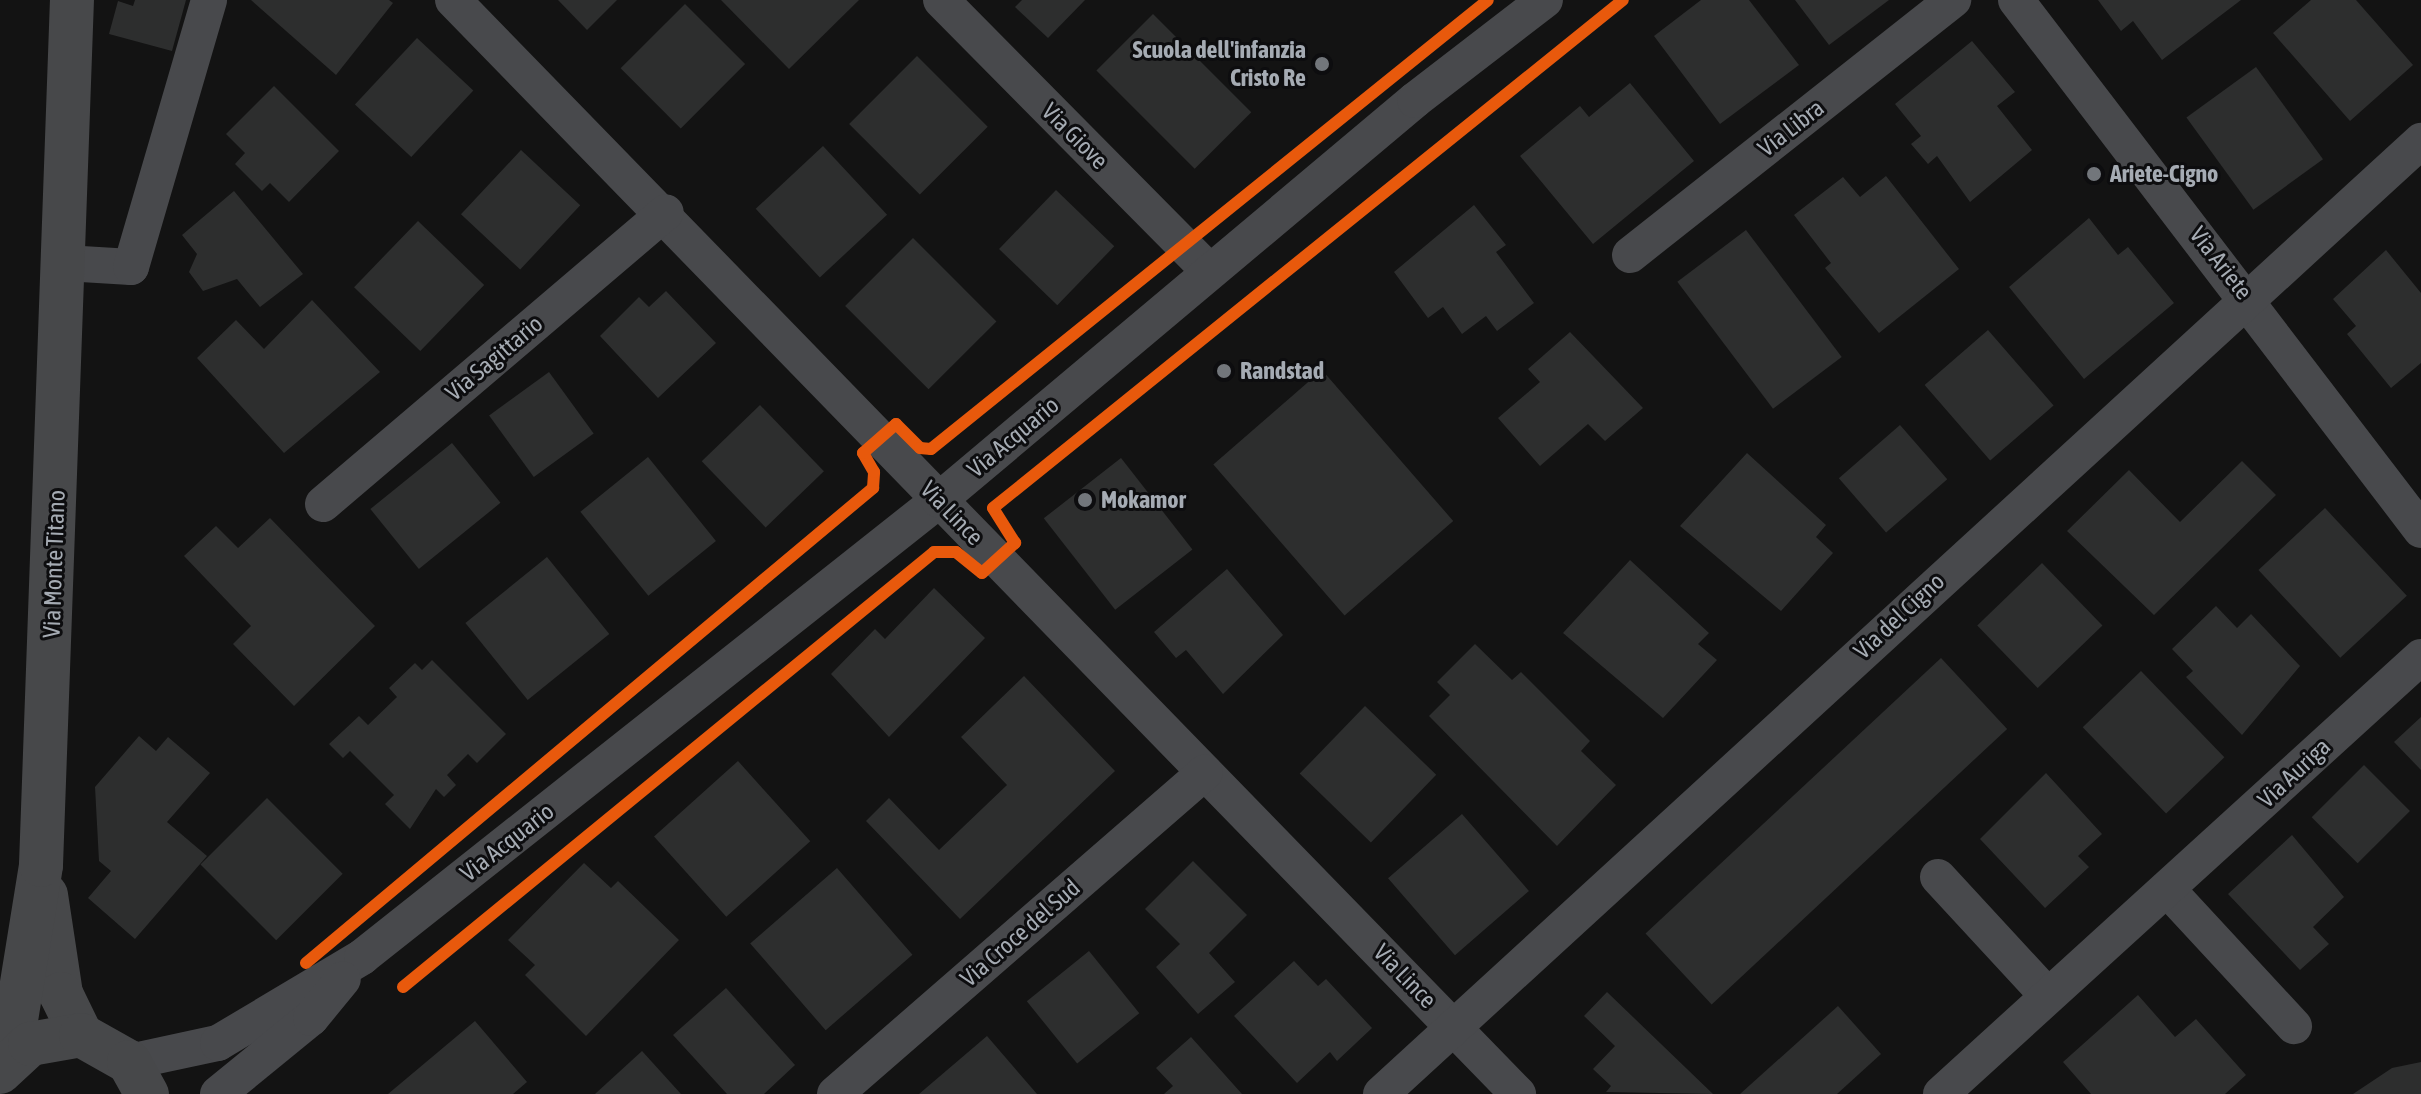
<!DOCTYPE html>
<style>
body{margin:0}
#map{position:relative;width:2421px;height:1094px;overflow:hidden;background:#131313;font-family:"Asap Condensed",sans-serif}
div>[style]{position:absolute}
.building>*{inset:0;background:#2d2e2e;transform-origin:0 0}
.street>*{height:36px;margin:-18px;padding:0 18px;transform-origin:18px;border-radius:18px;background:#48494c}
.secondary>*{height:44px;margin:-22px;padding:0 22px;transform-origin:22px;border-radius:22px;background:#47484a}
.cycleway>*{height:12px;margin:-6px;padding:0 6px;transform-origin:6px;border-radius:6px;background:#e8590c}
.dots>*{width:22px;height:22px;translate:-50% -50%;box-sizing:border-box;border:4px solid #0d0d0f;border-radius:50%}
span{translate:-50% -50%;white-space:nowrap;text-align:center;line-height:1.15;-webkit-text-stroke:6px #0d0d0f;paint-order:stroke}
.poi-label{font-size:24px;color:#a5abb3;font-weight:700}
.right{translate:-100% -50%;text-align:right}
.left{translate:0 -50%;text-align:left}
.street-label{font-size:24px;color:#a5abb3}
</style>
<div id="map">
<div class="building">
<div style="clip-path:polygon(135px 0,186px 0,172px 51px,109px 34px,118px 1px,133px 6px)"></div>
<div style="clip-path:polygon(251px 0,389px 0,393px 3px,336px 75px)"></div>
<div style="clip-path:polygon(558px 0,617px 0,587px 30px)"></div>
<div style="clip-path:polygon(721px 0,859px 0,789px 69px)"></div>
<div style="clip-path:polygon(1022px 0,1085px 0,1048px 38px,1015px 7px)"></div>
<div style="clip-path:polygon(1701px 0,1749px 0,1799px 65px,1720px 124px,1654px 36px)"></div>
<div style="clip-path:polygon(1795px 0,1889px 0,1829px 45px)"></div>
<div style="clip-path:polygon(2098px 0,2241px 0,2162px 60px,2133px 21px,2121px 31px)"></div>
<div style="clip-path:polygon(2311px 0,2356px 0,2413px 65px,2350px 121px,2273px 33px)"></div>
<div style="left:685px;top:4px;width:85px;height:91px;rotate:45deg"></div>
<div style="left:1153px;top:14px;width:139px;height:80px;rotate:45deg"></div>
<div style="left:417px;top:38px;width:77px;height:91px;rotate:43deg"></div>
<div style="clip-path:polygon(1972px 41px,2015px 92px,1997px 106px,2032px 150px,1970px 202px,1937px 156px,1928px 164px,1911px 144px,1921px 136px,1895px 104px)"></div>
<div style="left:917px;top:56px;width:100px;height:96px;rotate:45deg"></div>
<div style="left:2256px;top:67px;width:114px;height:86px;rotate:54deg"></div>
<div style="clip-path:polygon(1630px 83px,1694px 161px,1593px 244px,1520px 156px,1580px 106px,1589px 117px)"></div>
<div style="clip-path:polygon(274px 86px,339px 151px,289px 202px,270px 183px,262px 191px,235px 164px,245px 153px,226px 134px)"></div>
<div style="left:823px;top:146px;width:94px;height:92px;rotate:47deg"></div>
<div style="left:521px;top:150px;width:81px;height:88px;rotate:43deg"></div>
<div style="clip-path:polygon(1886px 176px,1959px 269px,1879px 333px,1825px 268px,1831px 263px,1794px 215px,1843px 177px,1860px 197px)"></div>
<div style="left:1056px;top:190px;width:81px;height:82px;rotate:44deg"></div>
<div style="clip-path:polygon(234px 191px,303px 274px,260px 307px,237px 279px,203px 291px,189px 272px,197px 254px,182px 235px)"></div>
<div style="clip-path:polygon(1474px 205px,1506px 245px,1496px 252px,1534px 303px,1497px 331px,1486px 316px,1462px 334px,1443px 307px,1428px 318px,1394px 272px)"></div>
<div style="clip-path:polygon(2089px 218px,2118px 255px,2128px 247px,2174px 303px,2084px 379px,2009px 287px)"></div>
<div style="left:418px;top:221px;width:92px;height:92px;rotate:44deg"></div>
<div style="left:1746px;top:230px;width:159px;height:86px;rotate:53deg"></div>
<div style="left:913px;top:238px;width:118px;height:96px;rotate:45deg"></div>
<div style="clip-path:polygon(2386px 250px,2421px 293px,2421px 363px,2391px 388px,2347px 334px,2356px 326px,2333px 299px)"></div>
<div style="clip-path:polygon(666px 291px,716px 343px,658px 398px,600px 336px,639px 297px,649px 307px)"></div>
<div style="clip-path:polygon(312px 300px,380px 372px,284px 453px,197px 358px,236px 320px,264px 349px)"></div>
<div style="left:1988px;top:330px;width:100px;height:84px;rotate:49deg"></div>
<div style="clip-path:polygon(1570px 332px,1643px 408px,1605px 441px,1588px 424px,1540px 466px,1498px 418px,1540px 382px,1528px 369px)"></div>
<div style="left:1322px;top:370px;width:200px;height:144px;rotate:49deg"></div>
<div style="left:549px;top:372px;width:76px;height:74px;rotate:54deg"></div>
<div style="left:760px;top:405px;width:92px;height:81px;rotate:46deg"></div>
<div style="left:1900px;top:425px;width:72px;height:81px;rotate:49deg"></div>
<div style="left:452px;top:443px;width:77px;height:105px;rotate:51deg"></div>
<div style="clip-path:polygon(1747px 453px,1826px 525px,1816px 537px,1833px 553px,1781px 611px,1680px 526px)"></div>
<div style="left:648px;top:457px;width:108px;height:87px;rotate:51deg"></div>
<div style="left:1121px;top:458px;width:116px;height:98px;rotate:52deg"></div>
<div style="clip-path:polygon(2242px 461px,2276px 495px,2154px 615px,2067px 531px,2129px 470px,2180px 522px)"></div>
<div style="left:2325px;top:508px;width:120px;height:91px;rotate:47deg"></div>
<div style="clip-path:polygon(270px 518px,375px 626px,294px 706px,233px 644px,251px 626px,184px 556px,216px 526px,238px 548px)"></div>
<div style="left:547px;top:557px;width:99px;height:105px;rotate:51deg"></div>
<div style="clip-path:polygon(1630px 560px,1709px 633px,1698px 644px,1717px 660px,1663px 718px,1563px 633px)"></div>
<div style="left:2042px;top:563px;width:87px;height:90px;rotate:46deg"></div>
<div style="clip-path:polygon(1227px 569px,1283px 635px,1223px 694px,1186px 650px,1176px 658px,1154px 632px)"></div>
<div style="clip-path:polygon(934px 588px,985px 638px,889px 737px,831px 674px,875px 629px,885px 639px)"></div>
<div style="clip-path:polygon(2216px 606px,2237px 628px,2251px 614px,2300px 666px,2242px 735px,2186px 677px,2193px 671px,2172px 649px)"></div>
<div style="clip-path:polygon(1475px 644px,1512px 680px,1521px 672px,1590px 741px,1581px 751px,1616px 785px,1557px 846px,1429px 716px,1450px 695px,1437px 682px)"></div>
<div style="left:1941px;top:658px;width:97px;height:404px;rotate:47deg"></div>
<div style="clip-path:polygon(432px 660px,506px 734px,477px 763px,468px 754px,447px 775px,456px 785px,444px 797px,436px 789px,410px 829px,385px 804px,394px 795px,350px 751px,343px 758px,329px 744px,359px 716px,368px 725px,397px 697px,389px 688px,415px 663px,422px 670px)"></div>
<div style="left:2141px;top:671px;width:120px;height:81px;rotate:46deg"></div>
<div style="clip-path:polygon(1024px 676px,1115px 771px,960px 919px,866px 821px,889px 798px,939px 850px,1007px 785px,961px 737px)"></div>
<div style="left:1365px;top:706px;width:99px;height:94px;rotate:44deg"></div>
<div style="clip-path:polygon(2421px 717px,2421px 770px,2394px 742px)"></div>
<div style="clip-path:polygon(139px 736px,156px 751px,168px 737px,210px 773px,167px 822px,207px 856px,135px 939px,88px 898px,111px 871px,99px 861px,95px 787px)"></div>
<div style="left:738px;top:761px;width:108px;height:113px;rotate:48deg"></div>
<div style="left:2364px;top:765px;width:65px;height:74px;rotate:45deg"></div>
<div style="clip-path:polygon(2046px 773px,2102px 834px,2078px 856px,2089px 867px,2045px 908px,1980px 839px)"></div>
<div style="left:267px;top:798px;width:107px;height:94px;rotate:45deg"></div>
<div style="left:1462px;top:814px;width:102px;height:98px;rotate:49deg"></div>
<div style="clip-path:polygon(2292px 835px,2344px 897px,2313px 927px,2329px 944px,2300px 970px,2228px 894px)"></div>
<div style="clip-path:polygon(1193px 861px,1247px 915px,1209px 953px,1235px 982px,1198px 1014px,1156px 967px,1180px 944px,1145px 909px)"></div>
<div style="clip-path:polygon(584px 863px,611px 888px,618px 881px,679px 940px,586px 1036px,525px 975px,535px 965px,508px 940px)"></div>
<div style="left:837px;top:868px;width:115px;height:115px;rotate:49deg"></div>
<div style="left:1089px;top:951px;width:80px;height:80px;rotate:51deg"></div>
<div style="clip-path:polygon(1294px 961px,1318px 986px,1326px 979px,1372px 1028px,1337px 1061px,1330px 1052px,1297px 1083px,1234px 1016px)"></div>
<div style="clip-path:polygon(726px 988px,795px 1065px,764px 1094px,727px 1094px,673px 1035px)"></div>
<div style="clip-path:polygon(1607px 992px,1713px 1094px,1606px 1092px,1611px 1086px,1593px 1069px,1615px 1046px,1584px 1016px)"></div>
<div style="clip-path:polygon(2138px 995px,2175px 1037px,2196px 1019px,2246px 1075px,2225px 1094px,2091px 1094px,2063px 1062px)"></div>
<div style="clip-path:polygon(1838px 1006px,1881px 1054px,1837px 1094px,1740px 1094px)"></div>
<div style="clip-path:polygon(475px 1021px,527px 1082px,513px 1094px,388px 1094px)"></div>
<div style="clip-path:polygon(987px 1036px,1037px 1094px,919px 1094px)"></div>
<div style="clip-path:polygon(1191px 1037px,1242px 1094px,1164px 1094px,1173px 1086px,1156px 1068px)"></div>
<div style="clip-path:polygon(642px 1051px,681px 1094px,595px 1094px)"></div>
<div style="clip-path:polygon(2421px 1062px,2421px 1094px,2353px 1094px,2392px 1068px)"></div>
</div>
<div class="street">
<div style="left:453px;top:0;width:1527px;rotate:45.77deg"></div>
<div style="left:941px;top:0;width:381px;rotate:45.3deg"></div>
<div style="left:2016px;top:0;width:667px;rotate:52.61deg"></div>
<div style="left:1630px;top:255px;width:412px;rotate:-38.3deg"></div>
<div style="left:65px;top:263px;width:66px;rotate:3.5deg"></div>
<div style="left:131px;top:267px;width:278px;rotate:-73.7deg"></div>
<div style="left:323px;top:504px;width:450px;rotate:-40.4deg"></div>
<div style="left:1938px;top:877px;width:162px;rotate:47.3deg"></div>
<div style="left:2167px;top:889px;width:187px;rotate:47.2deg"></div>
<div style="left:129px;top:1062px;width:91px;rotate:-12.1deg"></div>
<div style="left:218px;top:1043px;width:168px;rotate:-30.8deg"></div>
<div style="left:362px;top:957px;width:736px;rotate:-38.38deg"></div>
<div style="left:939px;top:500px;width:622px;rotate:-40.04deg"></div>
<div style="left:1415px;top:100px;width:164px;rotate:-37.6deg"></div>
<div style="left:218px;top:1094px;width:120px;rotate:-39.3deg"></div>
<div style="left:311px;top:1018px;width:50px;rotate:-50.6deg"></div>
<div style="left:835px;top:1094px;width:490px;rotate:-41deg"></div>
<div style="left:1381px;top:1094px;width:1411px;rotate:-42.5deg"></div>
<div style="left:1941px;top:1094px;width:649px;rotate:-42.32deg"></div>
</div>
<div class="secondary">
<div style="left:46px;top:895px;width:100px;rotate:81.4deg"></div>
<div style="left:61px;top:994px;width:46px;rotate:64deg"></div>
<div style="left:10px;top:1057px;width:194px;rotate:-80.8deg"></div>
<div style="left:41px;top:865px;width:866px;rotate:-87.95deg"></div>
<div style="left:0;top:1072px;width:41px;rotate:-43deg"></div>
<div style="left:30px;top:1044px;width:52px;rotate:-10deg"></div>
<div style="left:81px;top:1035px;width:55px;rotate:29.4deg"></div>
<div style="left:129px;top:1062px;width:37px;rotate:61deg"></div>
</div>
<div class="cycleway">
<div style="left:306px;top:963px;width:740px;rotate:-39.95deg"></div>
<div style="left:873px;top:488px;width:16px;rotate:-86deg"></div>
<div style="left:874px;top:472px;width:22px;rotate:-120deg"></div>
<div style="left:863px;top:453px;width:44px;rotate:-41.3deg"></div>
<div style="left:896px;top:424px;width:34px;rotate:45deg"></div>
<div style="left:920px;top:448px;width:11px;rotate:5deg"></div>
<div style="left:931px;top:449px;width:715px;rotate:-38.87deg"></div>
<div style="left:403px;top:987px;width:686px;rotate:-39.32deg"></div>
<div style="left:934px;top:552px;width:22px"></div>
<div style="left:956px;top:552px;width:33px;rotate:39deg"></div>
<div style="left:982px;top:573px;width:45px;rotate:-42.3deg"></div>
<div style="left:1015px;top:543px;width:41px;rotate:-122.2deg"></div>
<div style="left:993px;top:508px;width:809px;rotate:-38.88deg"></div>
</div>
<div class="dots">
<div style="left:1322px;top:64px;background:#72767b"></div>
<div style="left:2094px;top:174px;background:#72767b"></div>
<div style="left:1224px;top:371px;background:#72767b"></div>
<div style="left:1085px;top:500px;background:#72767b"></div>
</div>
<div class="poi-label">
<span class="right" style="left:1306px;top:64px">Scuola dell'infanzia<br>Cristo Re</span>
<span class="left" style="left:2110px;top:174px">Ariete-Cigno</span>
<span class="left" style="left:1240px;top:371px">Randstad</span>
<span class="left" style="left:1101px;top:500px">Mokamor</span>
</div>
<div class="street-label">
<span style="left:1791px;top:128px;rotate:-38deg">Via Libra</span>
<span style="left:1075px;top:136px;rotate:45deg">Via Giove</span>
<span style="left:2221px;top:263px;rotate:52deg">Via Ariete</span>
<span style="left:494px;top:358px;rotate:-40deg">Via Sagittario</span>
<span style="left:1013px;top:437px;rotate:-40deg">Via Acquario</span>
<span style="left:952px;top:513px;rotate:46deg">Via Lince</span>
<span style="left:54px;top:564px;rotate:-88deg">Via Monte Titano</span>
<span style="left:1899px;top:616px;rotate:-43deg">Via del Cigno</span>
<span style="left:2294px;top:773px;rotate:-43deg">Via Auriga</span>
<span style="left:507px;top:842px;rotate:-38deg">Via Acquario</span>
<span style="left:1020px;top:933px;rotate:-41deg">Via Croce del Sud</span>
<span style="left:1405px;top:976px;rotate:46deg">Via Lince</span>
</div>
</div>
